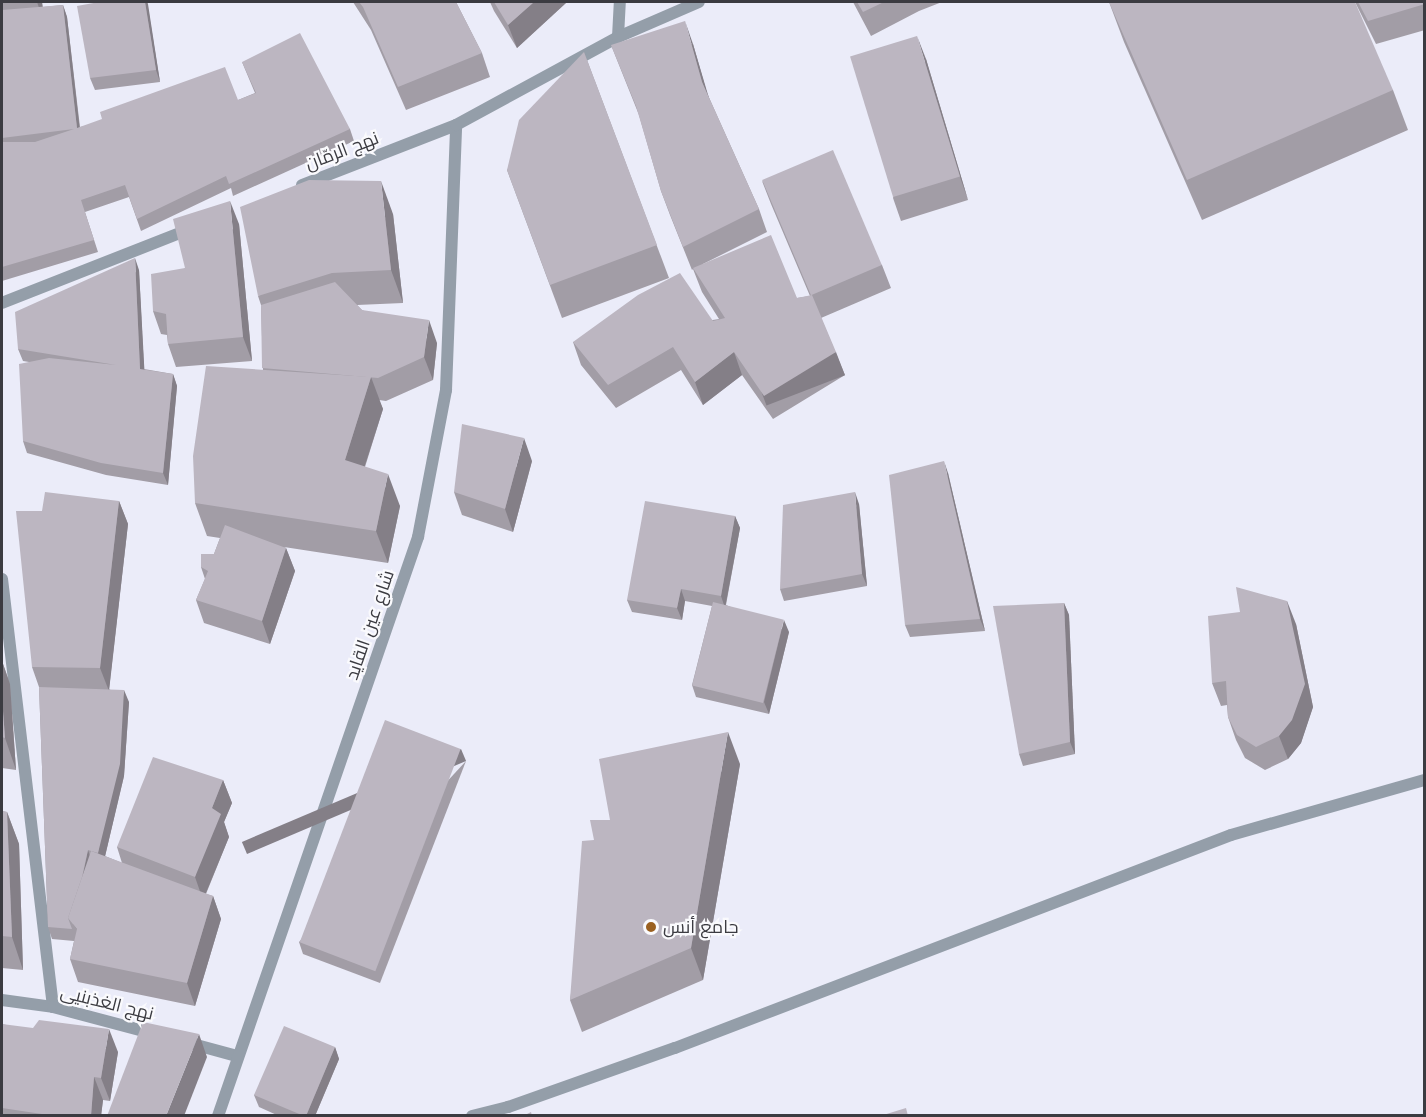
<!DOCTYPE html>
<meta charset="utf-8">
<style>
body{margin:0}
#map{position:relative;width:1426px;height:1117px;overflow:hidden;background:#ebecf9;font-family:"Libre Baskerville",Cairo,serif}
div>[style]{position:absolute}
.minor>*{height:12px;margin:-6px;padding:0 6px;transform-origin:6px;border-radius:6px;background:#949ea9}
.tertiary>*{height:12px;margin:-6px;padding:0 6px;transform-origin:6px;border-radius:6px;background:#949ea9}
.wall>*{inset:0;background:#a29da6}
.shaded-wall>*{inset:0;background:#847f87;transform-origin:0 0}
.building>*{inset:0;background:#bcb6c1;transform-origin:0 0}
.dots>*{width:16px;height:16px;translate:-50% -50%;box-sizing:border-box;border:3px solid #fafafd;border-radius:50%}
span{translate:-50% -50%;white-space:nowrap;text-align:center;line-height:1.15;-webkit-text-stroke:4.5px #fafafd;paint-order:stroke}
.street-label{font-size:18px;color:#3b3b41}
.poi-label{font-size:18px;color:#3b3b41}
.left{translate:0 -50%;text-align:left}
.frame{position:absolute;inset:0;border:3px solid #3b3b41;pointer-events:none}
</style>
<div id="map">
<div class="minor">
<div style="left:618px;top:37px;width:35px;rotate:-87deg"></div>
<div style="left:2px;top:579px;width:431px;rotate:83.2deg"></div>
<div style="left:2px;top:1000px;width:51px;rotate:7.8deg"></div>
<div style="left:53px;top:1007px;width:106px;rotate:14.8deg"></div>
<div style="left:189px;top:1043px;width:50px;rotate:15.2deg"></div>
<div style="left:218px;top:1116px;width:613px;rotate:-70.94deg"></div>
<div style="left:418px;top:537px;width:150px;rotate:-79.2deg"></div>
<div style="left:446px;top:390px;width:265px;rotate:-87.8deg"></div>
<div style="left:472px;top:1116px;width:37px;rotate:-14deg"></div>
<div style="left:508px;top:1107px;width:177px;rotate:-19.5deg"></div>
<div style="left:675px;top:1048px;width:595px;rotate:-20.96deg"></div>
<div style="left:1231px;top:835px;width:201px;rotate:-15.9deg"></div>
</div>
<div class="tertiary">
<div style="left:302px;top:185px;width:165px;rotate:-21.3deg"></div>
<div style="left:456px;top:125px;width:184px;rotate:-28.5deg"></div>
<div style="left:618px;top:37px;width:88px;rotate:-23.4deg"></div>
<div style="left:2px;top:303px;width:202px;rotate:-21.5deg"></div>
</div>
<div class="wall">
<div style="clip-path:polygon(2px 2px,42px 2px,43px 7px,63px 5px,67px 17px,80px 127px,238px 100px,255px 93px,242px 62px,350px 129px,354px 141px,233px 196px,231px 188px,141px 231px,129px 197px,85px 212px,98px 252px,2px 281px)"></div>
<div style="clip-path:polygon(99px 2px,147px 2px,160px 82px,95px 90px,90px 78px)"></div>
<div style="clip-path:polygon(353px 2px,456px 2px,482px 53px,490px 77px,406px 110px,371px 30px)"></div>
<div style="clip-path:polygon(490px 2px,567px 2px,517px 48px,494px 11px)"></div>
<div style="clip-path:polygon(853px 2px,942px 2px,919px 11px,871px 36px)"></div>
<div style="clip-path:polygon(1109px 2px,1393px 90px,1408px 130px,1202px 220px,1124px 42px)"></div>
<div style="clip-path:polygon(1355px 2px,1425px 2px,1425px 30px,1376px 44px)"></div>
<div style="clip-path:polygon(693px 44px,707px 93px,759px 209px,767px 232px,703px 264px,797px 298px,810px 296px,771px 204px,762px 181px,882px 265px,891px 288px,821px 318px,845px 375px,773px 419px,742px 375px,703px 405px,681px 370px,616px 408px,581px 365px,573px 342px,719px 319px,702px 292px,693px 269px,692px 270px,670px 215px,661px 191px,639px 115px,611px 45px)"></div>
<div style="clip-path:polygon(584px 52px,669px 278px,562px 318px,507px 170px)"></div>
<div style="clip-path:polygon(926px 59px,968px 200px,901px 221px,893px 198px)"></div>
<div style="clip-path:polygon(393px 214px,403px 303px,357px 305px,362px 310px,437px 343px,433px 380px,386px 401px,379px 400px,383px 409px,365px 467px,400px 506px,388px 563px,284px 547px,286px 548px,295px 571px,270px 644px,204px 623px,196px 600px,205px 579px,201px 567px,214px 554px,220px 538px,207px 536px,195px 503px,263px 370px,261px 305px,258px 296px)"></div>
<div style="clip-path:polygon(239px 224px,252px 361px,176px 367px,168px 344px,167px 335px,161px 334px,153px 311px,185px 268px)"></div>
<div style="clip-path:polygon(139px 270px,144px 369px,173px 374px,177px 386px,168px 485px,106px 475px,27px 453px,23px 441px,29px 362px,23px 361px,18px 349px)"></div>
<div style="clip-path:polygon(532px 461px,513px 532px,462px 515px,454px 492px)"></div>
<div style="clip-path:polygon(948px 473px,985px 631px,910px 637px,905px 625px)"></div>
<div style="clip-path:polygon(119px 501px,128px 524px,109px 689px,129px 702px,124px 776px,105px 856px,122px 863px,117px 847px,223px 780px,232px 803px,224px 822px,229px 837px,206px 894px,213px 896px,221px 919px,195px 1006px,78px 982px,70px 959px,74px 941px,52px 939px,48px 927px,39px 687px,32px 667px,42px 511px)"></div>
<div style="clip-path:polygon(859px 504px,867px 586px,784px 601px,780px 589px)"></div>
<div style="clip-path:polygon(735px 516px,740px 528px,726px 605px,789px 632px,769px 714px,696px 697px,692px 685px,712px 606px,685px 601px,682px 620px,632px 612px,627px 600px)"></div>
<div style="clip-path:polygon(1064px 603px,1069px 615px,1075px 754px,1023px 766px,1019px 754px)"></div>
<div style="clip-path:polygon(1296px 624px,1313px 707px,1301px 743px,1288px 759px,1265px 770px,1245px 758px,1236px 740px,1228px 717px,1227px 705px,1221px 706px,1212px 683px)"></div>
<div style="clip-path:polygon(2px 661px,10px 684px,16px 770px,2px 768px)"></div>
<div style="clip-path:polygon(466px 761px,380px 983px,303px 954px,299px 942px)"></div>
<div style="clip-path:polygon(740px 764px,703px 980px,582px 1032px,570px 1000px,594px 840px,610px 820px)"></div>
<div style="clip-path:polygon(2px 811px,7px 812px,19px 844px,23px 970px,2px 968px)"></div>
<div style="clip-path:polygon(2px 1024px,118px 1052px,110px 1101px,103px 1100px,101px 1116px,2px 1116px)"></div>
<div style="clip-path:polygon(335px 1047px,339px 1059px,315px 1116px,279px 1116px,259px 1107px,254px 1095px)"></div>
</div>
<div class="shaded-wall">
<div style="clip-path:polygon(37px 2px,42px 2px,43px 19px)"></div>
<div style="clip-path:polygon(145px 2px,147px 2px,148px 4px,160px 82px,156px 70px)"></div>
<div style="clip-path:polygon(534px 2px,567px 2px,517px 48px,508px 25px)"></div>
<div style="clip-path:polygon(63px 5px,67px 17px,81px 140px,77px 128px)"></div>
<div style="clip-path:polygon(685px 21px,693px 44px,711px 105px,702px 82px)"></div>
<div style="clip-path:polygon(917px 36px,926px 59px,968px 200px,960px 177px)"></div>
<div style="clip-path:polygon(381px 181px,393px 214px,403px 303px,391px 270px)"></div>
<div style="clip-path:polygon(230px 201px,239px 224px,252px 361px,243px 337px)"></div>
<div style="clip-path:polygon(135px 258px,139px 270px,145px 381px,140px 369px)"></div>
<div style="clip-path:polygon(429px 320px,437px 343px,433px 380px,424px 357px)"></div>
<div style="clip-path:polygon(734px 352px,742px 375px,703px 405px,695px 382px)"></div>
<div style="left:836px;top:352px;width:25px;height:84px;rotate:69deg"></div>
<div style="clip-path:polygon(173px 374px,177px 386px,168px 485px,163px 473px)"></div>
<div style="clip-path:polygon(371px 377px,383px 409px,356px 493px,345px 460px)"></div>
<div style="clip-path:polygon(524px 438px,532px 461px,513px 532px,505px 509px)"></div>
<div style="clip-path:polygon(944px 461px,948px 473px,985px 631px,980px 619px)"></div>
<div style="clip-path:polygon(388px 474px,400px 506px,388px 563px,376px 531px)"></div>
<div style="clip-path:polygon(855px 492px,859px 504px,867px 586px,862px 574px)"></div>
<div style="clip-path:polygon(119px 501px,128px 524px,109px 691px,100px 668px)"></div>
<div style="clip-path:polygon(735px 516px,740px 528px,725px 608px,721px 596px)"></div>
<div style="clip-path:polygon(286px 548px,295px 571px,270px 644px,262px 621px)"></div>
<div style="clip-path:polygon(681px 589px,685px 601px,682px 620px,677px 608px)"></div>
<div style="clip-path:polygon(1287px 601px,1296px 624px,1313px 707px,1301px 743px,1288px 759px,1279px 736px)"></div>
<div style="clip-path:polygon(1064px 603px,1069px 615px,1075px 754px,1070px 742px)"></div>
<div style="clip-path:polygon(784px 620px,789px 632px,769px 714px,764px 702px)"></div>
<div style="clip-path:polygon(2px 661px,10px 684px,16px 770px,5px 738px,2px 698px)"></div>
<div style="clip-path:polygon(124px 690px,129px 702px,124px 776px,103px 865px,98px 853px)"></div>
<div style="clip-path:polygon(728px 732px,740px 764px,703px 980px,691px 948px)"></div>
<div style="left:461px;top:749px;width:13px;height:238px;rotate:67deg"></div>
<div style="clip-path:polygon(223px 780px,232px 803px,224px 822px,229px 837px,203px 900px,195px 877px,212px 808px)"></div>
<div style="clip-path:polygon(7px 812px,19px 844px,23px 970px,12px 937px)"></div>
<div style="clip-path:polygon(88px 850px,92px 862px,77px 929px,73px 924px)"></div>
<div style="clip-path:polygon(213px 896px,221px 919px,195px 1006px,187px 983px)"></div>
<div style="clip-path:polygon(109px 1029px,118px 1052px,110px 1101px,101px 1078px)"></div>
<div style="clip-path:polygon(199px 1034px,207px 1057px,184px 1116px,166px 1116px)"></div>
<div style="clip-path:polygon(335px 1047px,339px 1059px,315px 1116px,306px 1116px)"></div>
<div style="clip-path:polygon(94px 1077px,103px 1100px,101px 1116px,91px 1116px)"></div>
</div>
<div class="building">
<div style="clip-path:polygon(99px 2px,145px 2px,156px 70px,90px 78px,77px 6px)"></div>
<div style="clip-path:polygon(359px 2px,456px 2px,482px 53px,398px 87px,363px 7px)"></div>
<div style="clip-path:polygon(494px 2px,534px 2px,508px 25px)"></div>
<div style="clip-path:polygon(857px 2px,884px 2px,863px 12px)"></div>
<div style="clip-path:polygon(1109px 2px,1355px 2px,1393px 90px,1187px 180px)"></div>
<div style="clip-path:polygon(1358px 2px,1425px 2px,1425px 4px,1368px 21px)"></div>
<div style="clip-path:polygon(63px 5px,77px 128px,102px 119px,100px 112px,225px 67px,238px 100px,256px 93px,242px 62px,300px 33px,350px 129px,229px 184px,226px 176px,137px 219px,125px 185px,81px 200px,94px 240px,2px 267px,2px 142px,35px 142px,74px 129px,2px 138px,2px 10px)"></div>
<div style="clip-path:polygon(685px 21px,702px 82px,759px 209px,683px 247px,661px 191px,636px 106px,611px 45px)"></div>
<div style="left:917px;top:36px;width:147px;height:70px;rotate:73deg"></div>
<div style="clip-path:polygon(584px 52px,657px 245px,550px 285px,507px 170px,519px 120px)"></div>
<div style="left:833px;top:150px;width:125px;height:77px;rotate:67deg"></div>
<div style="clip-path:polygon(309px 180px,381px 181px,391px 270px,332px 273px,258px 296px,240px 207px)"></div>
<div style="clip-path:polygon(230px 201px,243px 337px,168px 344px,166px 314px,153px 311px,151px 274px,185px 268px,173px 219px)"></div>
<div style="clip-path:polygon(771px 235px,797px 298px,812px 295px,836px 352px,764px 396px,734px 352px,695px 382px,673px 347px,608px 385px,573px 342px,638px 295px,680px 273px,713px 321px,725px 318px,693px 268px)"></div>
<div style="clip-path:polygon(135px 258px,140px 369px,173px 374px,163px 473px,101px 463px,23px 441px,19px 364px,49px 358px,116px 365px,18px 349px,15px 312px)"></div>
<div style="clip-path:polygon(335px 282px,362px 310px,429px 320px,424px 357px,378px 378px,262px 368px,261px 305px)"></div>
<div style="clip-path:polygon(206px 366px,371px 377px,345px 460px,388px 474px,376px 531px,195px 503px,193px 456px)"></div>
<div style="clip-path:polygon(462px 424px,524px 438px,505px 509px,454px 492px)"></div>
<div style="clip-path:polygon(944px 461px,980px 619px,905px 625px,889px 475px)"></div>
<div style="clip-path:polygon(45px 492px,119px 501px,100px 668px,32px 667px,16px 511px,42px 511px)"></div>
<div style="clip-path:polygon(855px 492px,862px 574px,780px 589px,783px 505px)"></div>
<div style="clip-path:polygon(645px 501px,735px 516px,721px 596px,681px 589px,677px 608px,627px 600px)"></div>
<div style="clip-path:polygon(225px 525px,286px 548px,262px 621px,196px 600px,208px 571px,201px 567px,201px 554px,214px 554px)"></div>
<div style="clip-path:polygon(1236px 587px,1287px 601px,1305px 684px,1292px 720px,1279px 736px,1256px 747px,1237px 735px,1228px 717px,1226px 681px,1212px 683px,1208px 616px,1240px 612px)"></div>
<div style="left:713px;top:602px;width:73px;height:86px;rotate:14deg"></div>
<div style="clip-path:polygon(1064px 603px,1070px 742px,1019px 754px,993px 606px)"></div>
<div style="clip-path:polygon(39px 687px,124px 690px,120px 764px,98px 853px,88px 850px,82px 877px,68px 918px,72px 929px,48px 927px)"></div>
<div style="clip-path:polygon(2px 698px,5px 738px,2px 737px)"></div>
<div style="left:385px;top:720px;width:81px;height:238px;rotate:21deg"></div>
<div style="clip-path:polygon(728px 732px,691px 948px,570px 1000px,582px 841px,594px 840px,590px 820px,610px 820px,599px 759px)"></div>
<div style="clip-path:polygon(153px 757px,223px 780px,212px 808px,221px 814px,195px 877px,117px 847px)"></div>
<div style="clip-path:polygon(2px 811px,7px 812px,12px 937px,2px 936px)"></div>
<div style="clip-path:polygon(91px 851px,213px 896px,187px 983px,70px 959px,77px 929px,68px 918px)"></div>
<div style="clip-path:polygon(39px 1020px,109px 1029px,101px 1078px,94px 1077px,91px 1116px,55px 1116px,2px 1108px,2px 1024px,33px 1028px)"></div>
<div style="clip-path:polygon(143px 1022px,199px 1034px,166px 1116px,107px 1116px)"></div>
<div style="clip-path:polygon(284px 1026px,335px 1047px,306px 1116px,304px 1116px,254px 1095px)"></div>
<div style="clip-path:polygon(906px 1108px,908px 1116px,880px 1116px)"></div>
<div style="clip-path:polygon(531px 1112px,532px 1116px,523px 1116px)"></div>
</div>
<div class="dots">
<div style="left:651px;top:927px;background:#9a6020"></div>
</div>
<div class="street-label">
<span style="left:342px;top:151px;rotate:-21deg">نهج الرمّان</span>
<span style="left:370px;top:625px;rotate:-71deg">شارع عين القايد</span>
<span style="left:107px;top:1003px;rotate:14deg">نهج الغذبنيى</span>
</div>
<div class="poi-label">
<span class="left" style="left:663px;top:927px">جامع أنس</span>
</div>
<div class="frame"></div>
</div>
